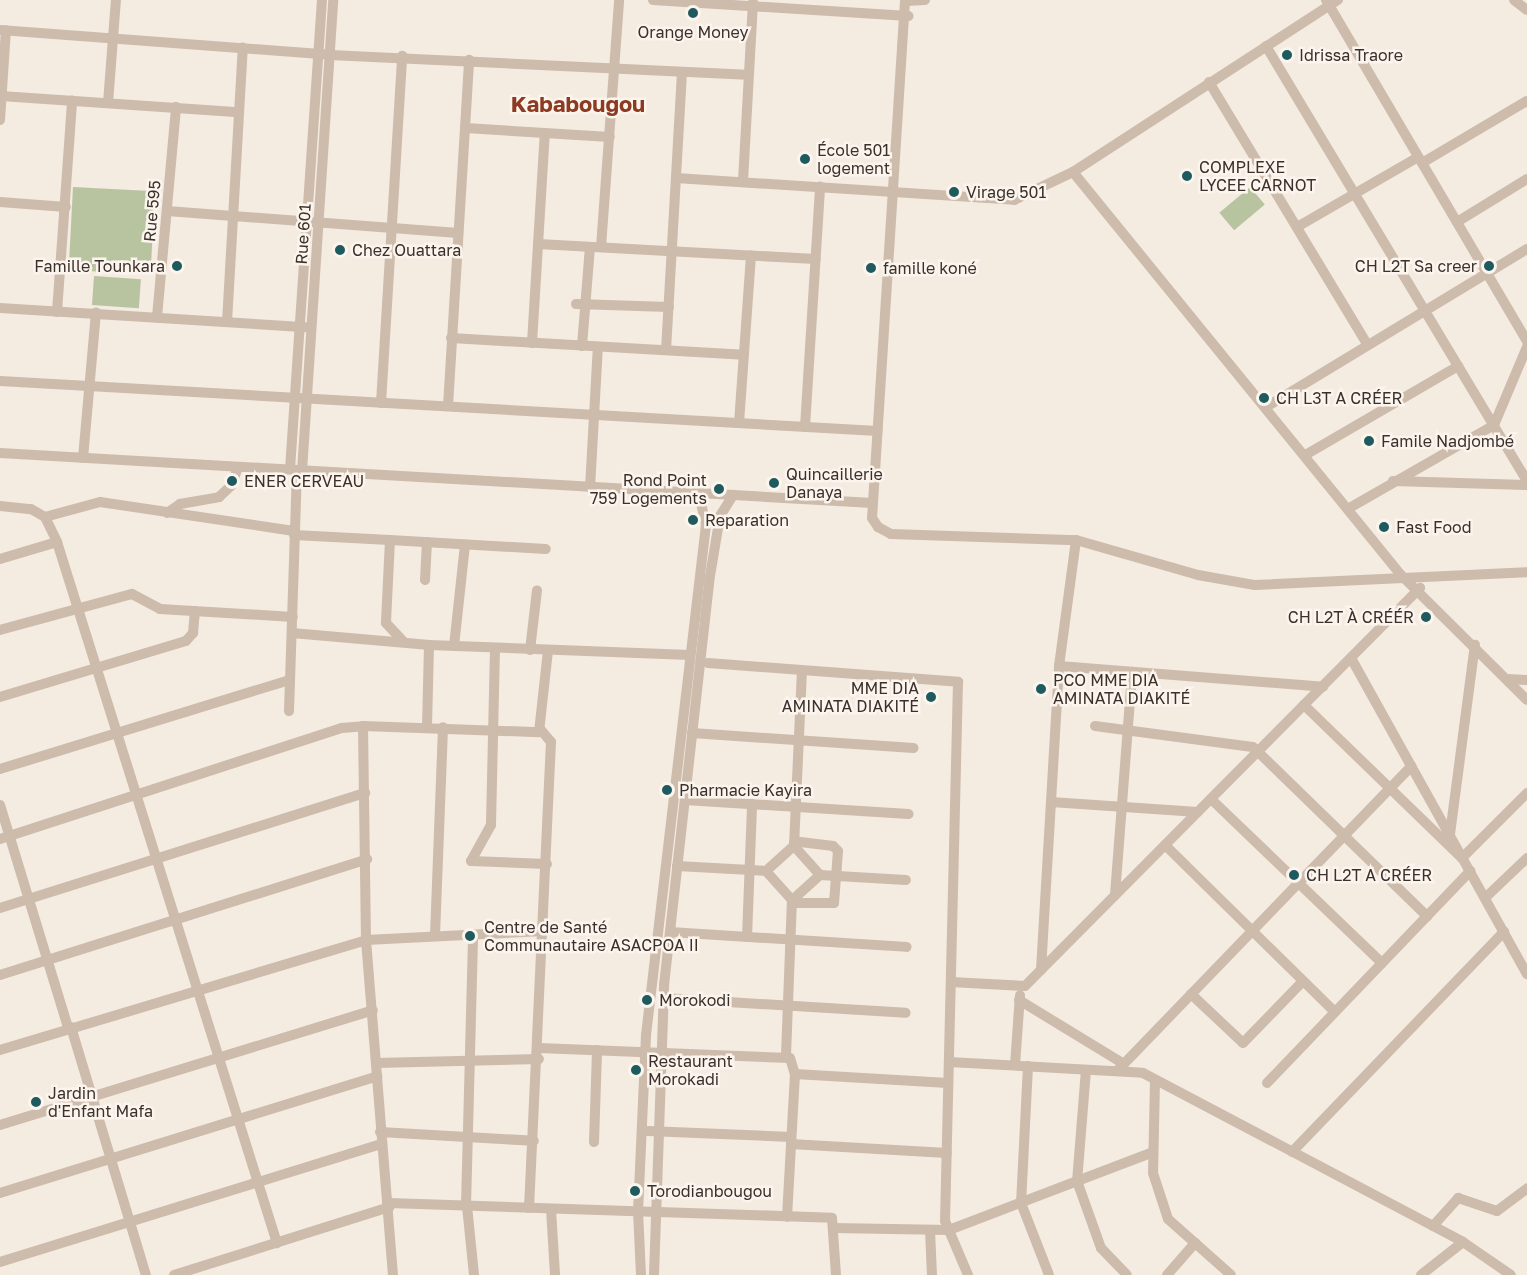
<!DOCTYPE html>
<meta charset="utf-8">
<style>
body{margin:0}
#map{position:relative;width:1527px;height:1275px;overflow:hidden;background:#f4ebe1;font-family:"Golos Text",sans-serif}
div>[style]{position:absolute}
.green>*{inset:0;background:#b8c4a0;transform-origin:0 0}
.minor>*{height:10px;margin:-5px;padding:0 5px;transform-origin:5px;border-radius:5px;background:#cdbbac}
.dots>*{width:16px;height:16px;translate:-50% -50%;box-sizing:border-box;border:3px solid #fbf5ee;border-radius:50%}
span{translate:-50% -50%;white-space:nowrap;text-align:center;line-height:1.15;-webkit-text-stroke:5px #fbf5ee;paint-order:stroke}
.poi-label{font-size:16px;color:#3b302b}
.left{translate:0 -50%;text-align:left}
.right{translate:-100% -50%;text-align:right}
.street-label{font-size:16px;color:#3b302b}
.district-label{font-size:22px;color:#8c3b22;font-weight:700}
</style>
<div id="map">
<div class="green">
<div style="left:73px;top:187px;width:82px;height:83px;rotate:3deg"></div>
<div style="left:1250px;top:187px;width:23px;height:40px;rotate:50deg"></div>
<div style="left:94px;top:276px;width:47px;height:29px;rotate:4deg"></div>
</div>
<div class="minor">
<div style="left:653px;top:0;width:256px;rotate:3.6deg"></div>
<div style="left:925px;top:0;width:20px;rotate:177deg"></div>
<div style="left:905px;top:1px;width:518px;rotate:93.65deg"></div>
<div style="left:872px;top:518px;width:11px;rotate:56deg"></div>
<div style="left:878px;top:527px;width:15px;rotate:28deg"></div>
<div style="left:891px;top:534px;width:185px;rotate:1.9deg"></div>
<div style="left:1076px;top:540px;width:127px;rotate:16deg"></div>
<div style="left:1198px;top:575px;width:58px;rotate:10deg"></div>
<div style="left:1255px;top:585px;width:272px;rotate:-2.7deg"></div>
<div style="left:1326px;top:0;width:396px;rotate:59.5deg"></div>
<div style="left:1514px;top:0;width:16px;rotate:38deg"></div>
<div style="left:0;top:30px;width:331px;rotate:4.3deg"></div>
<div style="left:330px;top:55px;width:417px;rotate:2.7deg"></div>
<div style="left:1266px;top:46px;width:507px;rotate:59.04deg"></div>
<div style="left:1209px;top:82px;width:306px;rotate:58.9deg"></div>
<div style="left:1px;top:96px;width:238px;rotate:3.9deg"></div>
<div style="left:108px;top:103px;width:103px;rotate:-85.6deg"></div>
<div style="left:0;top:120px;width:90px;rotate:-86.2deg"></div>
<div style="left:466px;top:128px;width:144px;rotate:3.6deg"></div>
<div style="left:1422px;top:163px;width:122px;rotate:-30.6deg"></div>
<div style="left:1073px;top:172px;width:520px;rotate:50.86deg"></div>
<div style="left:1401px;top:575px;width:177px;rotate:44.8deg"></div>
<div style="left:676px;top:178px;width:339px;rotate:3.7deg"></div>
<div style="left:1014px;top:200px;width:65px;rotate:-25.4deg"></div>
<div style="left:1073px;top:172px;width:316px;rotate:-33deg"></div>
<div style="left:743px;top:181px;width:179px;rotate:-86.8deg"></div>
<div style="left:0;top:202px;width:66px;rotate:4.3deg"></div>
<div style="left:167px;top:211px;width:292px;rotate:4.3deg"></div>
<div style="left:1457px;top:222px;width:82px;rotate:-31.6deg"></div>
<div style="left:1297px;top:227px;width:140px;rotate:-30deg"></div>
<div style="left:538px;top:244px;width:278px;rotate:3.1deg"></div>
<div style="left:601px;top:247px;width:248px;rotate:-85.8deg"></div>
<div style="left:576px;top:304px;width:93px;rotate:1.8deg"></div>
<div style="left:0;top:308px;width:306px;rotate:3.6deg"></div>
<div style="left:57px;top:312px;width:212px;rotate:-85.9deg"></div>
<div style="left:157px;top:317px;width:211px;rotate:-84.8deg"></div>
<div style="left:227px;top:322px;width:275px;rotate:-86.7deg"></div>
<div style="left:451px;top:338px;width:293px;rotate:3.3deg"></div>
<div style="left:532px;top:343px;width:210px;rotate:-86.5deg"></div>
<div style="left:582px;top:346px;width:99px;rotate:-85.4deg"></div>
<div style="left:666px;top:350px;width:276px;rotate:-86.7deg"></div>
<div style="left:0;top:381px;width:879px;rotate:3.26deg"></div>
<div style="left:381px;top:403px;width:348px;rotate:-86.5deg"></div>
<div style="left:448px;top:406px;width:347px;rotate:-86.5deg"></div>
<div style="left:1266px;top:407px;width:305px;rotate:-31.2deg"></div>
<div style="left:739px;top:423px;width:168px;rotate:-85.9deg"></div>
<div style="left:805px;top:427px;width:241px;rotate:-86.4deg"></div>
<div style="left:0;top:453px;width:874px;rotate:3.28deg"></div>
<div style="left:1307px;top:454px;width:175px;rotate:-30.2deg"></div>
<div style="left:83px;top:458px;width:146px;rotate:-84.9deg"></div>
<div style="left:290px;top:469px;width:470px;rotate:-86.1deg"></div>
<div style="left:302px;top:471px;width:472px;rotate:-86.2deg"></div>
<div style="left:1393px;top:481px;width:134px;rotate:1.7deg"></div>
<div style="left:590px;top:488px;width:141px;rotate:-86.8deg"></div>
<div style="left:0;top:506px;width:31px;rotate:6deg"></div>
<div style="left:31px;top:509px;width:16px;rotate:30deg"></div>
<div style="left:45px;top:517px;width:28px;rotate:64deg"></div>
<div style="left:57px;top:542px;width:735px;rotate:72.58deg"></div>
<div style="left:1351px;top:507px;width:165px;rotate:-29.8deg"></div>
<div style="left:1494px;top:425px;width:85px;rotate:-67.1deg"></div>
<div style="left:167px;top:513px;width:16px;rotate:-35deg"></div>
<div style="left:180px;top:504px;width:40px;rotate:-10deg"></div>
<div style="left:219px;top:497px;width:18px;rotate:-43deg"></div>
<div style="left:232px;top:485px;width:19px;rotate:-72deg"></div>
<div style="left:45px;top:517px;width:57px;rotate:-15.3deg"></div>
<div style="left:100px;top:502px;width:196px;rotate:8.5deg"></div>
<div style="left:294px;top:535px;width:96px;rotate:3deg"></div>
<div style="left:390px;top:540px;width:83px;rotate:92.8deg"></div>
<div style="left:386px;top:623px;width:26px;rotate:47deg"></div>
<div style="left:390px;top:540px;width:156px;rotate:3.3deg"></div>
<div style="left:0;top:559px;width:59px;rotate:-16.6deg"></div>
<div style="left:425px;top:580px;width:38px;rotate:-87deg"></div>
<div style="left:0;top:630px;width:137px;rotate:-15.3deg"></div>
<div style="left:132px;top:594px;width:32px;rotate:28deg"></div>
<div style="left:160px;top:609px;width:133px;rotate:3.4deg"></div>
<div style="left:292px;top:633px;width:138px;rotate:5deg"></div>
<div style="left:429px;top:645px;width:261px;rotate:2.2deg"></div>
<div style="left:454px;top:646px;width:102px;rotate:-83.8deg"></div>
<div style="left:495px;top:648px;width:177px;rotate:91.3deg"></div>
<div style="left:491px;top:825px;width:41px;rotate:119.1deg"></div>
<div style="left:471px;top:861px;width:76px;rotate:2.3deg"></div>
<div style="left:530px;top:650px;width:60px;rotate:-83.3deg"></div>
<div style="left:1351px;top:658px;width:362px;rotate:60.9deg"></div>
<div style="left:708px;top:663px;width:251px;rotate:4.3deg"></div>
<div style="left:958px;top:682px;width:539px;rotate:91.38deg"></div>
<div style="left:945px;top:1221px;width:59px;rotate:66.9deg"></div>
<div style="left:1059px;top:666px;width:265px;rotate:4.5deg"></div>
<div style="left:1507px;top:679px;width:20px;rotate:3deg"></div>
<div style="left:0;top:697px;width:194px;rotate:-16.8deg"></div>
<div style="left:186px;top:641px;width:11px;rotate:-49deg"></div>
<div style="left:193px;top:633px;width:22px;rotate:-85deg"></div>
<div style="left:1304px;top:705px;width:220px;rotate:44.1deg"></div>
<div style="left:1462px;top:858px;width:92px;rotate:-45deg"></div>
<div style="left:289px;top:711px;width:241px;rotate:-88.1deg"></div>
<div style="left:363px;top:726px;width:176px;rotate:2deg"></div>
<div style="left:539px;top:732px;width:82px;rotate:-83.7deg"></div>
<div style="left:1095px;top:726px;width:159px;rotate:7.6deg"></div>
<div style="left:1253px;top:747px;width:243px;rotate:44.2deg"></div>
<div style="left:427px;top:727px;width:82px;rotate:-88.6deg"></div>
<div style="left:692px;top:733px;width:222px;rotate:3.9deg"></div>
<div style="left:0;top:769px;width:303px;rotate:-17.1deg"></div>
<div style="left:1211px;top:799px;width:237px;rotate:43.8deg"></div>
<div style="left:685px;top:800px;width:224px;rotate:3.6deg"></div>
<div style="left:1051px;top:802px;width:147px;rotate:3.9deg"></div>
<div style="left:0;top:805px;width:233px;rotate:73deg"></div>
<div style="left:1450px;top:834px;width:191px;rotate:-82.5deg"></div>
<div style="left:0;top:839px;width:360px;rotate:-18deg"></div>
<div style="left:342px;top:728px;width:21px;rotate:-5deg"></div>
<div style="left:363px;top:726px;width:214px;rotate:89.2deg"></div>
<div style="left:366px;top:940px;width:336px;rotate:85.4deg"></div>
<div style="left:1165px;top:845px;width:238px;rotate:44.5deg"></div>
<div style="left:794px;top:846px;width:176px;rotate:-87.4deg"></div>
<div style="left:677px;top:866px;width:89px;rotate:3.2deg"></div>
<div style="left:820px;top:875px;width:86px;rotate:3.3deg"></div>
<div style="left:1115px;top:895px;width:224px;rotate:-85.6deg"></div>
<div style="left:1485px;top:898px;width:58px;rotate:-43.6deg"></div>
<div style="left:792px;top:903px;width:42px"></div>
<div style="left:834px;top:903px;width:52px;rotate:-85.6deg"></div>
<div style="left:838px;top:851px;width:7px;rotate:-135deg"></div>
<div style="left:833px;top:846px;width:39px;rotate:-173deg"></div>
<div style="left:0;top:908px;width:383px;rotate:-17.5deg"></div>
<div style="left:670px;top:932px;width:237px;rotate:3.6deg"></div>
<div style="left:435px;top:936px;width:209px;rotate:-87.8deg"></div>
<div style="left:747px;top:937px;width:133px;rotate:-87.8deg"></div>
<div style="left:1041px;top:970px;width:305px;rotate:-86.6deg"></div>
<div style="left:1059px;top:666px;width:127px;rotate:-82.3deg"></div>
<div style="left:0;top:975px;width:385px;rotate:-17.5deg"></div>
<div style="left:951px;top:982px;width:74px;rotate:3.1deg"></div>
<div style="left:1025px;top:986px;width:561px;rotate:-45.22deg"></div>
<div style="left:1191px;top:994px;width:71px;rotate:43.3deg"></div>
<div style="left:1243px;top:1043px;width:86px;rotate:-45.9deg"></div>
<div style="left:663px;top:998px;width:243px;rotate:3.5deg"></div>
<div style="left:1019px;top:1000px;width:123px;rotate:31.4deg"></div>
<div style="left:71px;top:1027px;width:259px;rotate:73.2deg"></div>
<div style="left:539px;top:1048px;width:251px;rotate:2.3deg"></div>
<div style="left:790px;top:1058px;width:17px;rotate:73deg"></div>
<div style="left:795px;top:1074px;width:143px;rotate:93.2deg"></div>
<div style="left:0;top:1050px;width:382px;rotate:-16.7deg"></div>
<div style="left:366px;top:940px;width:178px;rotate:-2.9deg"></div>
<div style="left:786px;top:1055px;width:155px;rotate:-87.8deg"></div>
<div style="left:792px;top:900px;width:39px;rotate:-132deg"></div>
<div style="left:766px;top:871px;width:38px;rotate:-42deg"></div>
<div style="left:794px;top:846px;width:39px;rotate:48deg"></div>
<div style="left:820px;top:875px;width:38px;rotate:138deg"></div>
<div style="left:949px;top:1062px;width:194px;rotate:3.2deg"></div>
<div style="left:1143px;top:1073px;width:362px;rotate:27.8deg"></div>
<div style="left:1463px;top:1242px;width:58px;rotate:34.5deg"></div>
<div style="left:376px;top:1063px;width:163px;rotate:-1.4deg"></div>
<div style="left:1015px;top:1065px;width:70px;rotate:-85.9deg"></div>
<div style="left:1028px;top:1066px;width:137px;rotate:92.9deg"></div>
<div style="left:1021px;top:1203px;width:77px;rotate:68.7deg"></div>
<div style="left:1086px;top:1070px;width:111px;rotate:94.6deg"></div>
<div style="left:1077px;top:1181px;width:71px;rotate:70.3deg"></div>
<div style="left:1101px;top:1248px;width:37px;rotate:46deg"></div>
<div style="left:1117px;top:1071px;width:424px;rotate:-46deg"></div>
<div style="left:795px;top:1074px;width:153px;rotate:3.4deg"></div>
<div style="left:1155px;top:1080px;width:93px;rotate:91.2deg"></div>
<div style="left:1153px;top:1173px;width:48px;rotate:71.9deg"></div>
<div style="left:1168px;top:1219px;width:84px;rotate:41.6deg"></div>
<div style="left:1267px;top:1083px;width:294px;rotate:-46.2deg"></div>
<div style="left:0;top:1125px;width:390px;rotate:-17.1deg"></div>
<div style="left:648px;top:1131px;width:143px;rotate:2.4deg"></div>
<div style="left:380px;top:1132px;width:154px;rotate:3.3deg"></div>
<div style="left:594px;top:1142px;width:92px;rotate:-88.1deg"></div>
<div style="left:791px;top:1144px;width:156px;rotate:3.3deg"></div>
<div style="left:1292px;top:1152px;width:306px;rotate:-46.1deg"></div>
<div style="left:0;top:1193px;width:395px;rotate:-17.2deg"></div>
<div style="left:389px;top:1203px;width:443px;rotate:1.9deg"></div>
<div style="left:832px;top:1218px;width:57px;rotate:86deg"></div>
<div style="left:466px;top:1206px;width:272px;rotate:-88.5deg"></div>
<div style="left:467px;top:1206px;width:69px;rotate:84.2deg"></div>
<div style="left:529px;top:1208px;width:467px;rotate:-87.3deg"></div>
<div style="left:551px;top:742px;width:16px;rotate:-130deg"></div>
<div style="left:551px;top:1209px;width:66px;rotate:86.5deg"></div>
<div style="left:1433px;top:1226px;width:38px;rotate:-48deg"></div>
<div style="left:1458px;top:1198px;width:41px;rotate:18.4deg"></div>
<div style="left:1497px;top:1211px;width:38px;rotate:-37deg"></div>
<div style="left:833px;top:1228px;width:116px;rotate:1deg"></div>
<div style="left:949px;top:1230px;width:218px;rotate:-20.9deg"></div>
<div style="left:930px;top:1230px;width:45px;rotate:87.5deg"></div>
<div style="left:0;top:1262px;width:399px;rotate:-17.2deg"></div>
<div style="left:174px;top:1275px;width:226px;rotate:-17.5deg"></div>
<div style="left:641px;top:1275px;width:63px;rotate:-92.7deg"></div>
<div style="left:638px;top:1212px;width:177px;rotate:-87.4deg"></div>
<div style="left:646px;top:1035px;width:514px;rotate:-83.29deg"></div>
<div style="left:706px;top:525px;width:32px;rotate:-103deg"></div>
<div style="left:654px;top:1275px;width:290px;rotate:-88deg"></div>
<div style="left:664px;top:985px;width:406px;rotate:-83.6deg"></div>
<div style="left:709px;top:582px;width:67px;rotate:-80.5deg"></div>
<div style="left:720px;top:516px;width:25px;rotate:-58deg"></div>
<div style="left:1167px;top:1275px;width:43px;rotate:-48.8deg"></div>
<div style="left:1421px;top:1275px;width:53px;rotate:-38.2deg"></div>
</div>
<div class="dots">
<div style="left:693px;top:13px;background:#1f5a5e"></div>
<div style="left:1287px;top:55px;background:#1f5a5e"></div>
<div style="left:805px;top:159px;background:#1f5a5e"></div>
<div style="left:1187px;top:176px;background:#1f5a5e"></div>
<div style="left:954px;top:192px;background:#1f5a5e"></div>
<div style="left:340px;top:250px;background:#1f5a5e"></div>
<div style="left:177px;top:266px;background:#1f5a5e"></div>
<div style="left:1489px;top:266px;background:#1f5a5e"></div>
<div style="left:871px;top:268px;background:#1f5a5e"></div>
<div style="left:1264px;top:398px;background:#1f5a5e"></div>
<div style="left:1369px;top:441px;background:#1f5a5e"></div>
<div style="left:232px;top:481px;background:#1f5a5e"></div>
<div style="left:774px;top:483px;background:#1f5a5e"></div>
<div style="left:719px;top:489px;background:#1f5a5e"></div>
<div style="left:693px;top:520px;background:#1f5a5e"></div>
<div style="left:1384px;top:527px;background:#1f5a5e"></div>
<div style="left:1426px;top:617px;background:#1f5a5e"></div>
<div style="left:1041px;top:689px;background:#1f5a5e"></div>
<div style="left:931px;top:697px;background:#1f5a5e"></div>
<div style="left:667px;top:790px;background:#1f5a5e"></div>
<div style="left:1294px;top:875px;background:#1f5a5e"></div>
<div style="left:470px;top:936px;background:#1f5a5e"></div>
<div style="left:647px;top:1000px;background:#1f5a5e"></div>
<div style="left:636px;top:1070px;background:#1f5a5e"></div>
<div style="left:36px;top:1102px;background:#1f5a5e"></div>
<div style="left:635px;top:1191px;background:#1f5a5e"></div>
</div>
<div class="poi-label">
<span style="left:693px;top:32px">Orange Money</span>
<span class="left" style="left:1299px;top:55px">Idrissa Traore</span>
<span class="left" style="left:817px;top:159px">École 501<br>logement</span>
<span class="left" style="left:1199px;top:176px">COMPLEXE<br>LYCEE CARNOT</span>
<span class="left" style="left:966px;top:192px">Virage 501</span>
<span class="left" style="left:352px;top:250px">Chez Ouattara</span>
<span class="right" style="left:165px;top:266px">Famille Tounkara</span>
<span class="right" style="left:1477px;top:266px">CH L2T Sa creer</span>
<span class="left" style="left:883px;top:268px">famille koné</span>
<span class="left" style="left:1276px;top:398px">CH L3T A CRÉER</span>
<span class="left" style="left:1381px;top:441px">Famile Nadjombé</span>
<span class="left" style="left:786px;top:483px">Quincaillerie<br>Danaya</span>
<span class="right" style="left:707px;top:489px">Rond Point<br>759 Logements</span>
<span class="left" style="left:244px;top:481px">ENER CERVEAU</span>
<span class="left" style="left:705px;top:520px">Reparation</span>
<span class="left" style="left:1396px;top:527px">Fast Food</span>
<span class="right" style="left:1414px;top:617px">CH L2T À CRÉÉR</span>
<span class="left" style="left:1053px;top:689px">PCO MME DIA<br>AMINATA DIAKITÉ</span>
<span class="right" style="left:919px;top:697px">MME DIA<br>AMINATA DIAKITÉ</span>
<span class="left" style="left:679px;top:790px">Pharmacie Kayira</span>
<span class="left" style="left:1306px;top:875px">CH L2T A CRÉER</span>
<span class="left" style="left:484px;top:936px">Centre de Santé<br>Communautaire ASACPOA II</span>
<span class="left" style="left:659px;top:1000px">Morokodi</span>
<span class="left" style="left:648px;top:1070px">Restaurant<br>Morokadi</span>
<span class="left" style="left:48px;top:1102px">Jardin<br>d'Enfant Mafa</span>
<span class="left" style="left:647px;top:1191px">Torodianbougou</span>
</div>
<div class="street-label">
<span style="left:152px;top:211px;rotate:-85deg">Rue 595</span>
<span style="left:303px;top:234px;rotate:-86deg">Rue 601</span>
</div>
<div class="district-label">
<span style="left:578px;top:104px">Kababougou</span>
</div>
</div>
